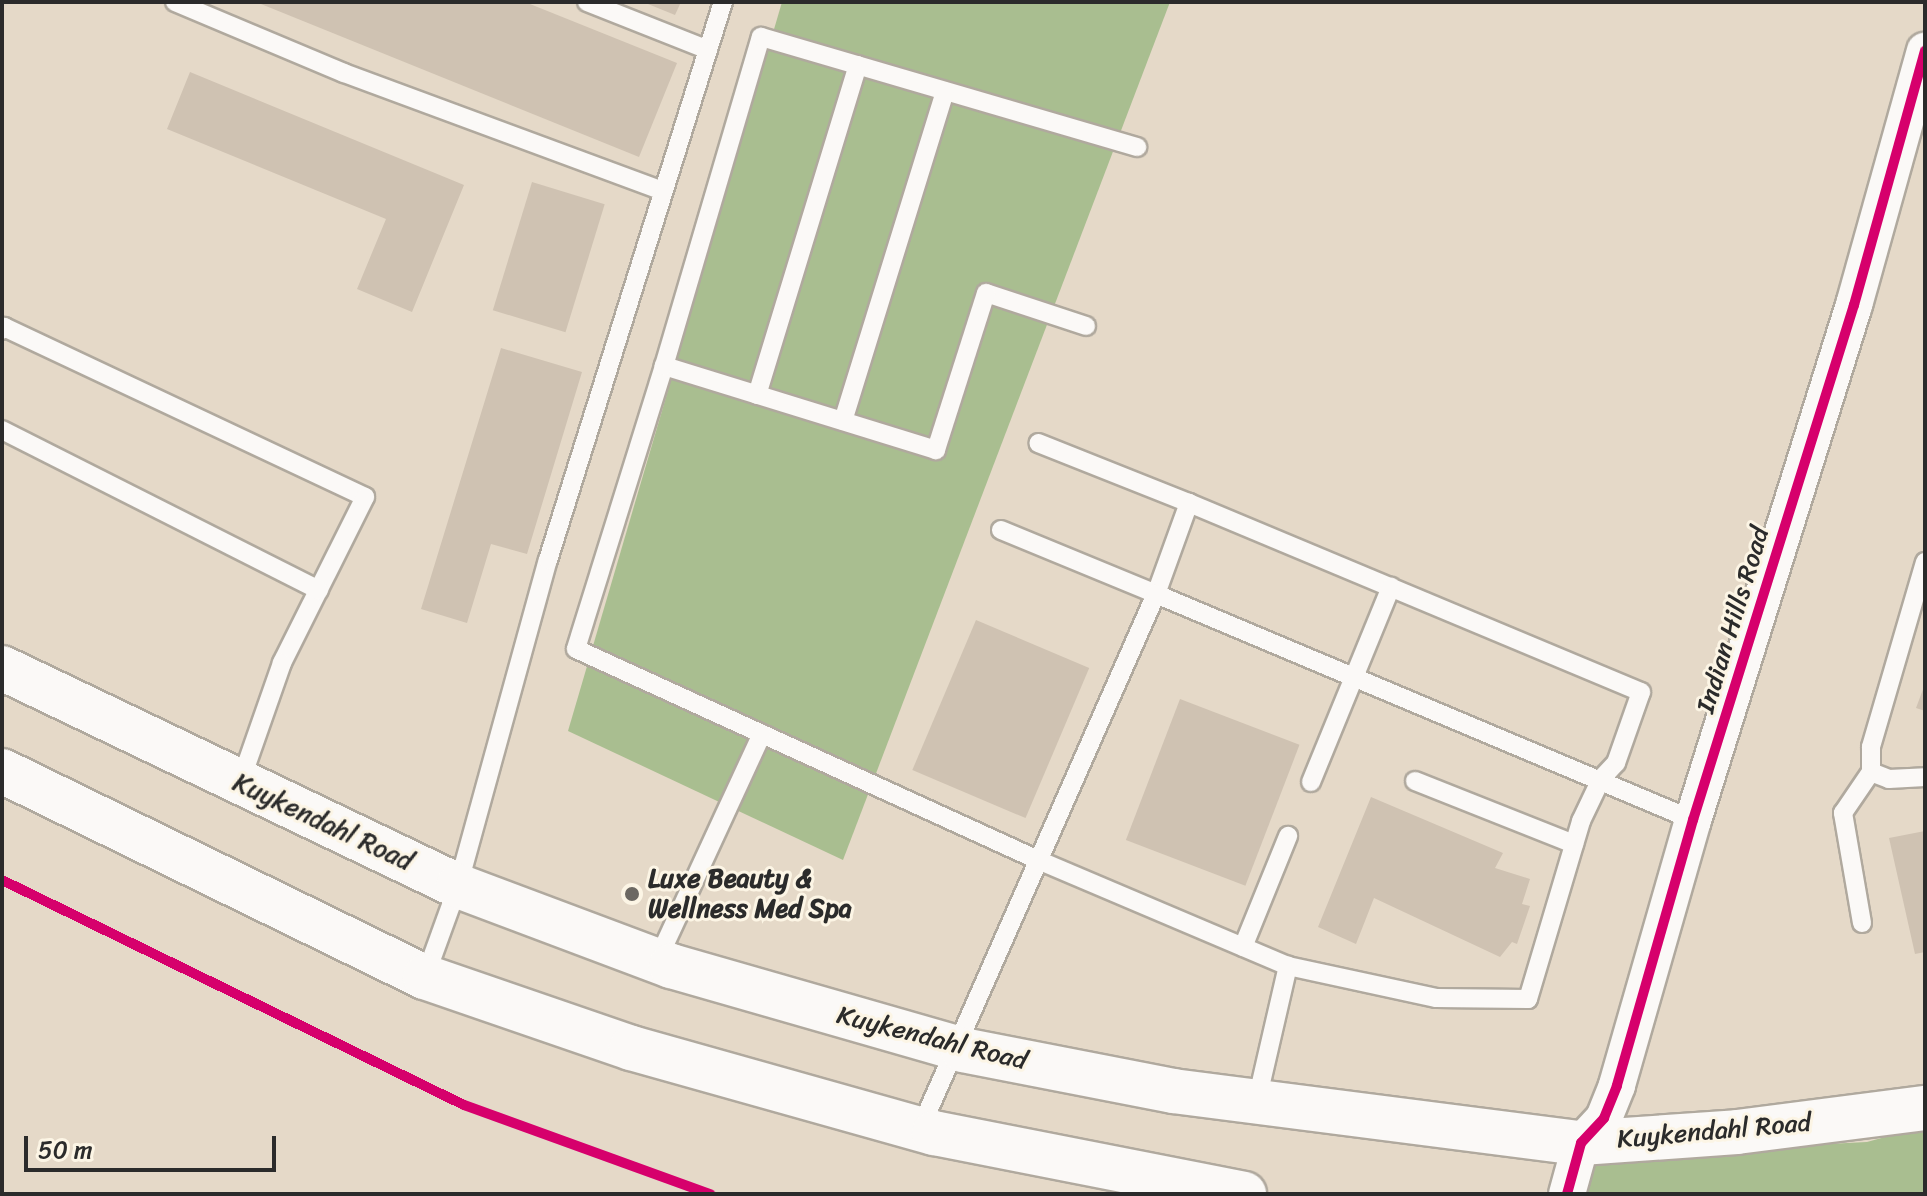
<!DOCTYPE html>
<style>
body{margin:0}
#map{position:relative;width:1927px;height:1196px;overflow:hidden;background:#e5d9c8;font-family:Sriracha,sans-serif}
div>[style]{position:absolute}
.forest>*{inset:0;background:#a9be90}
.building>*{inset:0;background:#cfc2b2;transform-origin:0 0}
.roads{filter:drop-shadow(2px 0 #b0a99e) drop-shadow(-2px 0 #b0a99e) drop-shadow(0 2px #b0a99e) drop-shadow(0 -2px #b0a99e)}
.lane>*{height:18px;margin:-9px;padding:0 9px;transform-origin:9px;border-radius:9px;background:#fbf9f7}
.street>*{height:36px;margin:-18px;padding:0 18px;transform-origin:18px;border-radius:18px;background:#fbf9f7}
.secondary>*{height:44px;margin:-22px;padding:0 22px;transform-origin:22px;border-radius:22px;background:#fbf9f7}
.cycleway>*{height:10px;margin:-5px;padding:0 5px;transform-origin:5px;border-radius:5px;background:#d6006c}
.dots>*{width:22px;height:22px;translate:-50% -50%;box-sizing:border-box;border:4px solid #fcf5e5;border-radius:50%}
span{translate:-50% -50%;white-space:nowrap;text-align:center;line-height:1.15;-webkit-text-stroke:6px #fcf5e5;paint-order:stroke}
.street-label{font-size:26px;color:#2b2b2b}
.poi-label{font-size:26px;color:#2b2b2b;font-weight:700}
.left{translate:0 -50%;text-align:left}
.frame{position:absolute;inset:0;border:4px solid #2b2b2b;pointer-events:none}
.scale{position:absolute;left:24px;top:1136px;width:252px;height:36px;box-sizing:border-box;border:4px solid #2b2b2b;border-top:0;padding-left:10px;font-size:24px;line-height:28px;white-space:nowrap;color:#2b2b2b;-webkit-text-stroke:6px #fcf5e5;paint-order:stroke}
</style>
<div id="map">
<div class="forest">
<div style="clip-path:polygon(782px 2px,1170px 2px,843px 860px,568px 731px)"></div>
<div style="clip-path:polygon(1925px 1126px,1925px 1194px,1577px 1194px,1585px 1164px,1603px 1155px,1867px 1142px)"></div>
</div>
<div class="building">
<div style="clip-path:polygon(256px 2px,525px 2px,677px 63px,639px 157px)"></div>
<div style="clip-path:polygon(643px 2px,681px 2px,675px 15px)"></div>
<div style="clip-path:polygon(190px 72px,464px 185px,412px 312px,357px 289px,386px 219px,167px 129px)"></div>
<div style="left:532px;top:182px;width:76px;height:134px;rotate:17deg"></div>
<div style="clip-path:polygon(501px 348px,582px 372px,527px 554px,491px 544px,467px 623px,421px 609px)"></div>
<div style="left:976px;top:620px;width:123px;height:163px;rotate:23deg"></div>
<div style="clip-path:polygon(1925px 684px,1925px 711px,1916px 708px)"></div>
<div style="left:1180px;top:699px;width:128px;height:151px;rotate:21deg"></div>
<div style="clip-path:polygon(1371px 797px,1503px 853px,1495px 868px,1530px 879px,1522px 904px,1530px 906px,1517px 944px,1512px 942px,1500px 957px,1374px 898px,1356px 944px,1318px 927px)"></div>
<div style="clip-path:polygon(1925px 831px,1925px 952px,1915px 954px,1889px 838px)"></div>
</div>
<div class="roads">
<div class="lane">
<div style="left:175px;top:2px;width:183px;rotate:22.8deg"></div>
<div style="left:344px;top:73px;width:340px;rotate:20.3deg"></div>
<div style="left:587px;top:2px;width:130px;rotate:21.6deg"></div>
<div style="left:1086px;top:326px;width:105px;rotate:-161.7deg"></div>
<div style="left:986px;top:293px;width:165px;rotate:107.7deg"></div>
<div style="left:936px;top:450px;width:285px;rotate:-162.8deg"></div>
<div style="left:664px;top:366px;width:296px;rotate:107.3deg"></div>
<div style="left:576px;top:649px;width:508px;rotate:24.55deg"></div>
<div style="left:1038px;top:860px;width:272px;rotate:23deg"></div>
<div style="left:1288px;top:966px;width:151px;rotate:12.2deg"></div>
<div style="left:1436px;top:998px;width:92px;rotate:0.6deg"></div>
<div style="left:1528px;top:999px;width:186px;rotate:-73.4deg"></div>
<div style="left:1581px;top:821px;width:47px;rotate:-64.5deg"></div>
<div style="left:1601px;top:779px;width:22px;rotate:-47deg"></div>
<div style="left:1616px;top:763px;width:75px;rotate:-70.6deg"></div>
<div style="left:1641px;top:692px;width:490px;rotate:-157.3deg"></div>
<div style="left:2px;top:330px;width:4px;rotate:-56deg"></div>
<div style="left:4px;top:327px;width:399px;rotate:25.2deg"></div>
<div style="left:365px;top:497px;width:186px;rotate:116.6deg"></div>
<div style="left:282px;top:663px;width:127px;rotate:109.3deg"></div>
<div style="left:664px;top:366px;width:343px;rotate:-73.6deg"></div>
<div style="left:761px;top:37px;width:392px;rotate:16.3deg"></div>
<div style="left:757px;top:395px;width:345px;rotate:-73deg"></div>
<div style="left:843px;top:421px;width:345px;rotate:-72.8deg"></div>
<div style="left:2px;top:430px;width:355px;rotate:26.8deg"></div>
<div style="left:1001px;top:530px;width:168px;rotate:22.4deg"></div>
<div style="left:1156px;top:594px;width:97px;rotate:-70.1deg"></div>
<div style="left:1189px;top:503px;width:162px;rotate:-158.3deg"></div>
<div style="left:1925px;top:562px;width:193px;rotate:106.3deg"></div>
<div style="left:1871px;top:747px;width:25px;rotate:90deg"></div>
<div style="left:1871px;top:772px;width:19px;rotate:21deg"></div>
<div style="left:1889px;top:779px;width:36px;rotate:-3deg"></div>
<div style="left:1415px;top:781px;width:171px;rotate:21.6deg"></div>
<div style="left:1311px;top:782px;width:211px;rotate:-67.7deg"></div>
<div style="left:1862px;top:923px;width:112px;rotate:-99.8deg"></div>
<div style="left:1843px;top:813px;width:50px;rotate:-55.7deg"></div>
<div style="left:1243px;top:947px;width:120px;rotate:-67.9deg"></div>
<div style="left:657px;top:961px;width:250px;rotate:-65.2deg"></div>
<div style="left:425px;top:977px;width:97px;rotate:-70.1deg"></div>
<div style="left:458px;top:886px;width:338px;rotate:-74.6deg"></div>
<div style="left:548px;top:560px;width:585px;rotate:-72.59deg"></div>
<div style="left:1257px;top:1100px;width:138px;rotate:-77deg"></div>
<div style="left:920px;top:1129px;width:585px;rotate:-66.2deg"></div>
<div style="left:1156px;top:594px;width:583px;rotate:22.82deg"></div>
</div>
<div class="street">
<div style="left:1567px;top:1194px;width:53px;rotate:-74.6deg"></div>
<div style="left:1581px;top:1143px;width:34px;rotate:-47deg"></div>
<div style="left:1604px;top:1118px;width:35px;rotate:-68deg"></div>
<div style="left:1617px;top:1085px;width:276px;rotate:-74deg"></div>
<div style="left:1693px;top:820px;width:540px;rotate:-72.64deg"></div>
<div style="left:1854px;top:305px;width:264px;rotate:-74.4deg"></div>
</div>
<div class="secondary">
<div style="left:2px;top:668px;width:505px;rotate:25.55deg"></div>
<div style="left:458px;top:886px;width:228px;rotate:20.6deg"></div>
<div style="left:671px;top:966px;width:304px;rotate:16deg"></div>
<div style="left:963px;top:1050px;width:214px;rotate:11deg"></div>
<div style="left:1173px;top:1091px;width:411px;rotate:7.3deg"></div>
<div style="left:1581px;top:1143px;width:156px;rotate:-4deg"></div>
<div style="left:1737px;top:1132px;width:190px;rotate:-7.3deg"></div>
<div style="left:2px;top:771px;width:470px;rotate:26deg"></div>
<div style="left:425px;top:977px;width:218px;rotate:19deg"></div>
<div style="left:631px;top:1048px;width:315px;rotate:15.7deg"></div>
<div style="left:934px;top:1133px;width:316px;rotate:11.1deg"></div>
</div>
</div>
<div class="cycleway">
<div style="left:2px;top:880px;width:514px;rotate:25.97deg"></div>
<div style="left:464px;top:1105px;width:262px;rotate:19.9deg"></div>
<div style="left:1567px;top:1194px;width:53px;rotate:-74.6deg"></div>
<div style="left:1581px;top:1143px;width:34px;rotate:-47deg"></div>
<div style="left:1604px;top:1118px;width:35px;rotate:-68deg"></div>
<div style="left:1617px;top:1085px;width:276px;rotate:-74deg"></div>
<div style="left:1693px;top:820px;width:540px;rotate:-72.64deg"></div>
<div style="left:1854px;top:305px;width:264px;rotate:-74.4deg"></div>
</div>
<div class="dots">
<div style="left:632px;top:894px;background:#6c6862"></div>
</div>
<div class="street-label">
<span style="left:1733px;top:620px;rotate:-73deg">Indian Hills Road</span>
<span style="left:323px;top:822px;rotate:25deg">Kuykendahl Road</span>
<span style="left:932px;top:1038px;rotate:14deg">Kuykendahl Road</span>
<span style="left:1714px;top:1131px;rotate:-5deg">Kuykendahl Road</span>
</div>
<div class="poi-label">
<span class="left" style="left:648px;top:894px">Luxe Beauty &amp;<br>Wellness Med Spa</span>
</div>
<div class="frame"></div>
<div class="scale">50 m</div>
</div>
